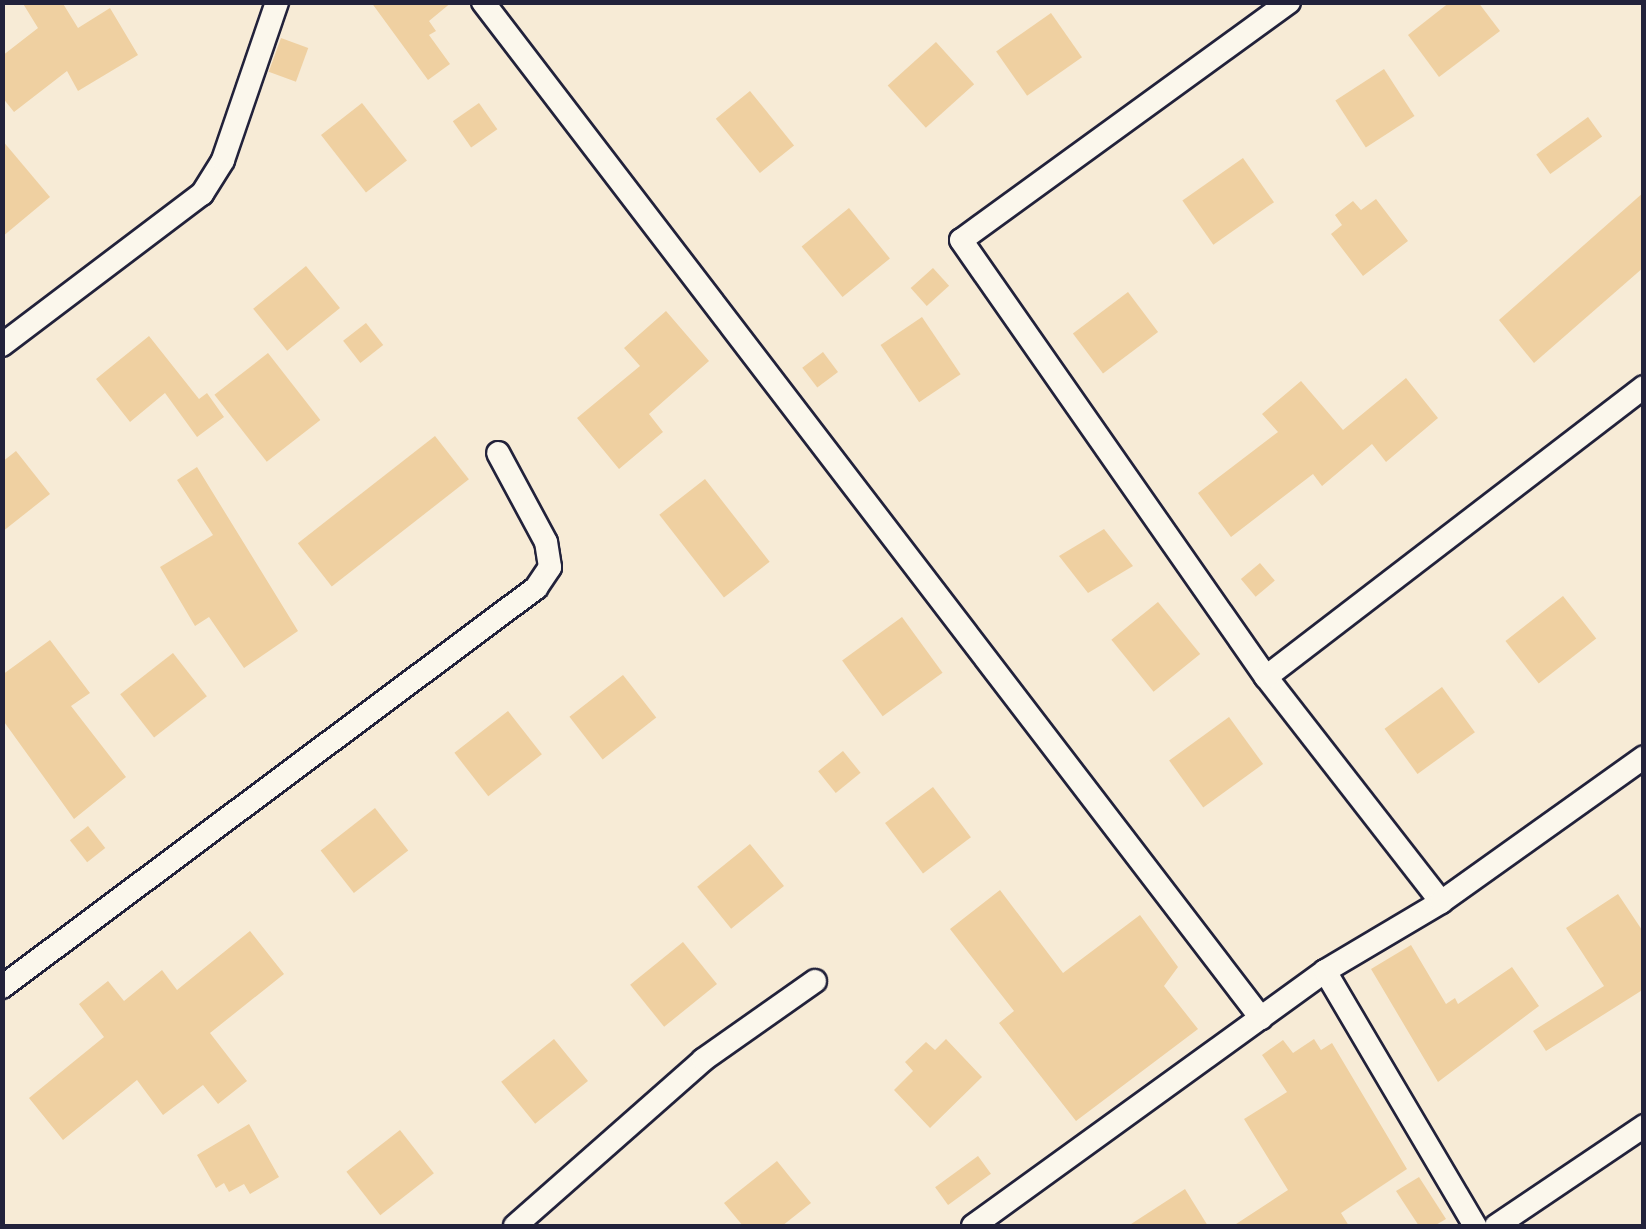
<!DOCTYPE html>
<style>
body{margin:0}
#map{position:relative;width:1646px;height:1229px;overflow:hidden;background:#f7ebd6;font-family:"Playpen Sans",sans-serif}
div>[style]{position:absolute}
.building>*{inset:0;background:#efd0a1;transform-origin:0 0}
.roads{filter:drop-shadow(2px 0 #22223b) drop-shadow(-2px 0 #22223b) drop-shadow(0 2px #22223b) drop-shadow(0 -2px #22223b)}
.street>*{height:22px;margin:-11px;padding:0 11px;transform-origin:11px;border-radius:11px;background:#fbf7ec}
span{translate:-50% -50%;white-space:nowrap;text-align:center;line-height:1.15;-webkit-text-stroke:8px #fbf7ec;paint-order:stroke}
.frame{position:absolute;inset:0;border:5px solid #22223b;pointer-events:none}
</style>
<div id="map">
<div class="building">
<div style="clip-path:polygon(22px 2px,62px 2px,78px 28px,110px 8px,138px 55px,78px 91px,67px 71px,14px 112px,2px 97px,2px 56px,38px 28px)"></div>
<div style="clip-path:polygon(371px 2px,452px 2px,429px 21px,436px 31px,429px 35px,450px 64px,428px 80px)"></div>
<div style="clip-path:polygon(1450px 2px,1478px 2px,1500px 31px,1439px 77px,1408px 35px)"></div>
<div style="left:1051px;top:13px;width:54px;height:67px;rotate:55deg"></div>
<div style="left:281px;top:38px;width:29px;height:36px;rotate:20deg"></div>
<div style="left:936px;top:42px;width:57px;height:65px;rotate:48deg"></div>
<div style="left:1384px;top:69px;width:56px;height:58px;rotate:57deg"></div>
<div style="left:750px;top:91px;width:70px;height:44px;rotate:51deg"></div>
<div style="left:362px;top:103px;width:73px;height:52px;rotate:52deg"></div>
<div style="left:479px;top:103px;width:32px;height:32px;rotate:55deg"></div>
<div style="left:1588px;top:117px;width:24px;height:64px;rotate:54deg"></div>
<div style="clip-path:polygon(2px 140px,50px 197px,2px 237px)"></div>
<div style="left:1243px;top:158px;width:54px;height:74px;rotate:55deg"></div>
<div style="clip-path:polygon(1644px 192px,1644px 267px,1534px 363px,1499px 320px)"></div>
<div style="clip-path:polygon(1376px 199px,1408px 241px,1363px 276px,1331px 234px,1342px 225px,1335px 215px,1353px 201px,1361px 210px)"></div>
<div style="left:849px;top:208px;width:65px;height:61px;rotate:51deg"></div>
<div style="left:306px;top:266px;width:54px;height:68px;rotate:51deg"></div>
<div style="left:933px;top:268px;width:24px;height:30px;rotate:48deg"></div>
<div style="left:1128px;top:292px;width:50px;height:69px;rotate:53deg"></div>
<div style="clip-path:polygon(666px 311px,709px 361px,649px 414px,663px 432px,619px 469px,577px 418px,640px 366px,624px 348px)"></div>
<div style="left:922px;top:317px;width:69px;height:50px;rotate:56deg"></div>
<div style="left:366px;top:323px;width:28px;height:29px;rotate:52deg"></div>
<div style="clip-path:polygon(149px 336px,199px 399px,207px 393px,224px 417px,197px 437px,165px 393px,130px 422px,96px 379px)"></div>
<div style="left:823px;top:352px;width:25px;height:26px;rotate:53deg"></div>
<div style="left:268px;top:353px;width:85px;height:68px;rotate:52deg"></div>
<div style="clip-path:polygon(1406px 378px,1438px 418px,1386px 462px,1372px 444px,1322px 486px,1313px 474px,1231px 537px,1198px 493px,1278px 432px,1262px 414px,1301px 381px,1343px 430px)"></div>
<div style="left:435px;top:436px;width:55px;height:174px;rotate:52deg"></div>
<div style="clip-path:polygon(16px 451px,50px 494px,2px 532px,2px 462px)"></div>
<div style="clip-path:polygon(197px 467px,298px 631px,244px 668px,209px 617px,195px 626px,160px 567px,213px 535px,177px 480px)"></div>
<div style="left:705px;top:479px;width:105px;height:58px;rotate:52deg"></div>
<div style="clip-path:polygon(1104px 529px,1133px 566px,1088px 593px,1059px 556px)"></div>
<div style="left:1260px;top:563px;width:23px;height:25px;rotate:50deg"></div>
<div style="left:1563px;top:596px;width:54px;height:73px;rotate:52deg"></div>
<div style="left:1158px;top:602px;width:67px;height:60px;rotate:51deg"></div>
<div style="left:902px;top:617px;width:69px;height:74px;rotate:54deg"></div>
<div style="clip-path:polygon(50px 640px,90px 693px,71px 706px,126px 777px,74px 819px,2px 719px,2px 675px)"></div>
<div style="left:173px;top:653px;width:55px;height:67px;rotate:52deg"></div>
<div style="left:623px;top:675px;width:54px;height:68px;rotate:52deg"></div>
<div style="left:1442px;top:687px;width:56px;height:71px;rotate:54deg"></div>
<div style="left:508px;top:711px;width:55px;height:68px;rotate:52deg"></div>
<div style="left:1229px;top:717px;width:58px;height:74px;rotate:54deg"></div>
<div style="left:843px;top:751px;width:28px;height:32px;rotate:51deg"></div>
<div style="left:933px;top:787px;width:63px;height:60px;rotate:53deg"></div>
<div style="left:375px;top:808px;width:54px;height:69px;rotate:52deg"></div>
<div style="left:88px;top:826px;width:28px;height:23px;rotate:52deg"></div>
<div style="left:750px;top:844px;width:54px;height:68px;rotate:51deg"></div>
<div style="clip-path:polygon(1000px 890px,1063px 973px,1140px 915px,1178px 967px,1164px 986px,1198px 1029px,1076px 1121px,999px 1023px,1014px 1011px,950px 929px)"></div>
<div style="clip-path:polygon(1618px 894px,1644px 933px,1644px 989px,1546px 1051px,1533px 1031px,1604px 986px,1566px 928px)"></div>
<div style="clip-path:polygon(250px 931px,284px 974px,210px 1033px,247px 1081px,218px 1104px,203px 1085px,163px 1115px,137px 1080px,63px 1140px,29px 1098px,104px 1037px,79px 1004px,108px 981px,124px 1001px,162px 970px,177px 990px)"></div>
<div style="left:683px;top:942px;width:54px;height:68px;rotate:51deg"></div>
<div style="clip-path:polygon(1411px 945px,1446px 1004px,1455px 998px,1458px 1004px,1512px 967px,1539px 1006px,1438px 1082px,1371px 969px)"></div>
<div style="left:554px;top:1039px;width:54px;height:68px;rotate:51deg"></div>
<div style="clip-path:polygon(946px 1039px,982px 1077px,930px 1128px,894px 1090px,913px 1071px,905px 1062px,926px 1042px,935px 1050px)"></div>
<div style="clip-path:polygon(1314px 1039px,1321px 1050px,1332px 1043px,1407px 1169px,1341px 1213px,1349px 1226px,1233px 1226px,1288px 1190px,1244px 1119px,1287px 1092px,1262px 1055px,1283px 1040px,1293px 1053px)"></div>
<div style="clip-path:polygon(249px 1124px,279px 1177px,250px 1194px,244px 1184px,229px 1192px,224px 1183px,216px 1188px,197px 1155px)"></div>
<div style="left:400px;top:1130px;width:55px;height:68px;rotate:52deg"></div>
<div style="left:978px;top:1156px;width:22px;height:53px;rotate:54deg"></div>
<div style="clip-path:polygon(777px 1161px,811px 1203px,782px 1226px,743px 1226px,724px 1203px)"></div>
<div style="clip-path:polygon(1419px 1177px,1446px 1219px,1434px 1226px,1419px 1226px,1396px 1191px)"></div>
<div style="clip-path:polygon(1185px 1189px,1208px 1226px,1128px 1226px)"></div>
</div>
<div class="roads">
<div class="street">
<div style="left:483px;top:2px;width:1280px;rotate:52.56deg"></div>
<div style="left:1289px;top:2px;width:405px;rotate:144deg"></div>
<div style="left:961px;top:240px;width:533px;rotate:55.09deg"></div>
<div style="left:1266px;top:677px;width:285px;rotate:52.1deg"></div>
<div style="left:2px;top:345px;width:251px;rotate:-37.1deg"></div>
<div style="left:202px;top:194px;width:40px;rotate:-58deg"></div>
<div style="left:223px;top:160px;width:167px;rotate:-71.1deg"></div>
<div style="left:1266px;top:677px;width:476px;rotate:-37.5deg"></div>
<div style="left:1325px;top:971px;width:296px;rotate:59.5deg"></div>
<div style="left:2px;top:987px;width:667px;rotate:-36.77deg"></div>
<div style="left:536px;top:588px;width:25px;rotate:-56deg"></div>
<div style="left:550px;top:567px;width:25px;rotate:-99deg"></div>
<div style="left:546px;top:542px;width:101px;rotate:-118.3deg"></div>
<div style="left:515px;top:1226px;width:251px;rotate:-41.4deg"></div>
<div style="left:703px;top:1060px;width:137px;rotate:-35.2deg"></div>
<div style="left:973px;top:1226px;width:435px;rotate:-35.9deg"></div>
<div style="left:1325px;top:971px;width:135px;rotate:-30.7deg"></div>
<div style="left:1441px;top:902px;width:249px;rotate:-35.5deg"></div>
<div style="left:1496px;top:1226px;width:179px;rotate:-34deg"></div>
</div>
</div>
<div class="frame"></div>
</div>
